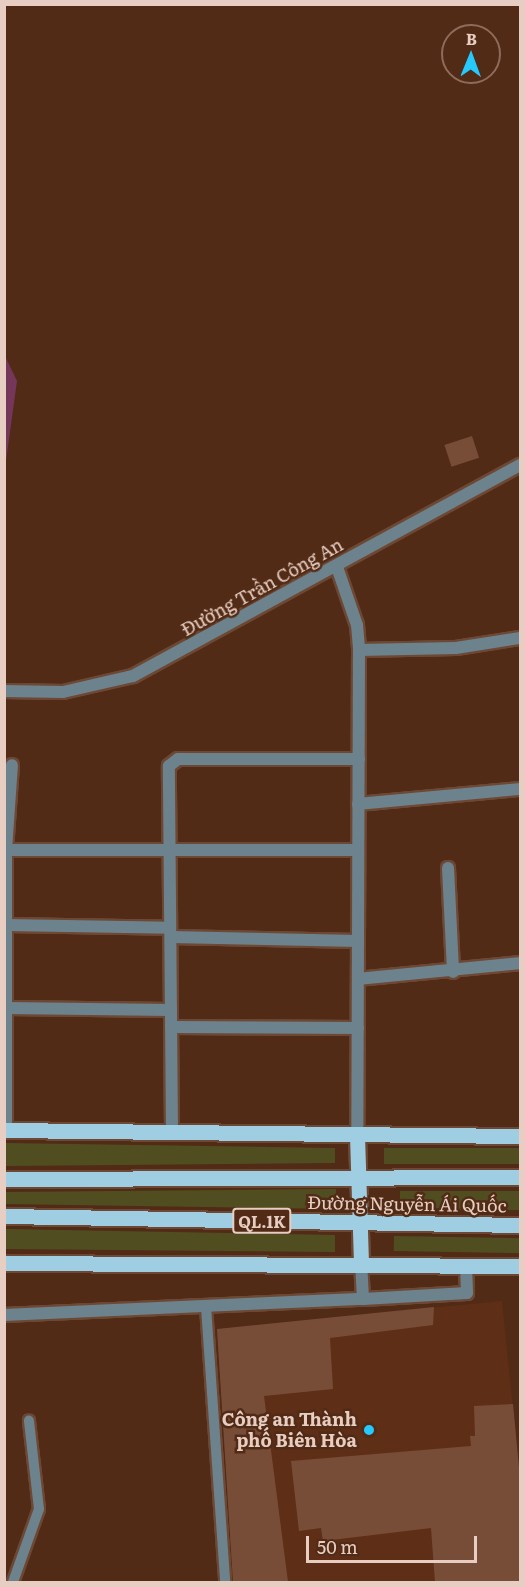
<!DOCTYPE html>
<meta charset="utf-8">
<style>
body{margin:0}
#map{position:relative;width:525px;height:1587px;overflow:hidden;background:#522b16;font-family:Literata,serif}
div>[style]{position:absolute}
.built>*{inset:0;background:#5e2f16}
.green>*{inset:0;background:#504e20;transform-origin:0 0}
.water>*{inset:0;background:#743659}
.building>*{inset:0;background:#784d38;transform-origin:0 0}
.roads{filter:drop-shadow(2px 0 #6d4835) drop-shadow(-2px 0 #6d4835) drop-shadow(0 2px #6d4835) drop-shadow(0 -2px #6d4835)}
.service>*{height:10px;margin:-5px;padding:0 5px;transform-origin:5px;border-radius:5px;background:#6c838d}
.minor>*{height:12px;margin:-6px;padding:0 6px;transform-origin:6px;border-radius:6px;background:#6c838d}
.tertiary>*{height:12px;margin:-6px;padding:0 6px;transform-origin:6px;border-radius:6px;background:#6c838d}
.primary>*{height:15px;margin:-7.5px;padding:0 7.5px;transform-origin:7.5px;border-radius:7.5px;background:#9fcee3}
.dots>*{width:16px;height:16px;translate:-50% -50%;box-sizing:border-box;border:3px solid #522b16;border-radius:50%}
span{translate:-50% -50%;white-space:nowrap;text-align:center;line-height:1.15;-webkit-text-stroke:5px #522b16;paint-order:stroke}
.shield-label span{padding:2px 4px;background:#522b16;border:2px solid;border-radius:4px;-webkit-text-stroke-width:0}
.shield-label{font-size:16px;color:#e8cec2;font-weight:700}
.street-label{font-size:18px;color:#e8cec2}
.poi-label{font-size:18px;color:#e8cec2;font-weight:700}
.right{translate:-100% -50%;text-align:right}
.frame{position:absolute;inset:0;border:6px solid #e8cec2;pointer-events:none}
.north{position:absolute;left:441px;top:24px;width:60px;height:60px;box-sizing:border-box;background:#522b16;border:2px solid #8e6c5b;border-radius:50%;rotate:1deg;font-size:16px;font-weight:700;line-height:24px;text-align:center;color:#e8cec2}
.north::after{content:'';display:block;margin:auto;width:21px;height:27px;background:#26c9fe;clip-path:polygon(50% 0,100% 100%,50% 72%,0 100%)}
.scale{position:absolute;left:306px;top:1536px;width:171px;height:27px;box-sizing:border-box;border:3px solid #e8cec2;border-top:0;padding-left:8px;font-size:18px;line-height:21px;white-space:nowrap;color:#e8cec2;-webkit-text-stroke:4px #522b16;paint-order:stroke}
</style>
<div id="map">
<div class="built">
<div style="clip-path:polygon(502px 1301px,520px 1478px,520px 1582px,233px 1582px,217px 1329px)"></div>
</div>
<div class="green">
<div style="clip-path:polygon(5px 1143px,335px 1148px,335px 1163px,5px 1166px)"></div>
<div style="left:384px;top:1148px;width:136px;height:16px"></div>
<div style="clip-path:polygon(336px 1189px,336px 1209px,4px 1204px,5px 1192px)"></div>
<div style="left:400px;top:1191px;width:120px;height:19px"></div>
<div style="clip-path:polygon(5px 1229px,335px 1235px,335px 1252px,5px 1249px)"></div>
<div style="left:394px;top:1236px;width:126px;height:15px;rotate:1deg"></div>
</div>
<div class="water">
<div style="clip-path:polygon(5px 356px,17px 381px,5px 468px)"></div>
</div>
<div class="building">
<div style="left:472px;top:436px;width:23px;height:29px;rotate:72deg"></div>
<div style="clip-path:polygon(434px 1307px,433px 1325px,330px 1338px,333px 1389px,264px 1396px,288px 1582px,233px 1582px,217px 1329px)"></div>
<div style="clip-path:polygon(513px 1404px,520px 1478px,520px 1582px,435px 1582px,431px 1528px,323px 1541px,321px 1528px,299px 1531px,291px 1461px,471px 1446px,470px 1436px,475px 1436px,474px 1406px)"></div>
</div>
<div class="roads">
<div class="service">
<div style="left:206px;top:1307px;width:276px;rotate:86deg"></div>
<div style="left:13px;top:1582px;width:77px;rotate:-70.4deg"></div>
<div style="left:39px;top:1509px;width:89px;rotate:-96.5deg"></div>
</div>
<div class="minor">
<div style="left:337px;top:567px;width:61px;rotate:71deg"></div>
<div style="left:357px;top:625px;width:25px;rotate:85deg"></div>
<div style="left:359px;top:650px;width:485px;rotate:90.2deg"></div>
<div style="left:359px;top:650px;width:97px;rotate:-1.2deg"></div>
<div style="left:456px;top:648px;width:65px;rotate:-8.9deg"></div>
<div style="left:358px;top:804px;width:163px;rotate:-5.3deg"></div>
<div style="left:6px;top:850px;width:352px"></div>
<div style="left:448px;top:868px;width:104px;rotate:87.2deg"></div>
<div style="left:6px;top:925px;width:164px;rotate:1deg"></div>
<div style="left:171px;top:937px;width:187px;rotate:1.2deg"></div>
<div style="left:358px;top:979px;width:163px;rotate:-5.6deg"></div>
<div style="left:6px;top:1008px;width:165px;rotate:0.7deg"></div>
<div style="left:171px;top:1027px;width:187px;rotate:0.3deg"></div>
<div style="left:6px;top:1130px;width:280px;rotate:-90deg"></div>
<div style="left:6px;top:850px;width:85px;rotate:-86deg"></div>
<div style="left:172px;top:1131px;width:365px;rotate:-90.5deg"></div>
<div style="left:169px;top:766px;width:11px;rotate:-38deg"></div>
<div style="left:178px;top:759px;width:181px"></div>
<div style="left:363px;top:1299px;width:104px;rotate:-3.3deg"></div>
<div style="left:467px;top:1293px;width:27px;rotate:-92deg"></div>
<div style="left:4px;top:1315px;width:359px;rotate:-2.6deg"></div>
<div style="left:363px;top:1299px;width:35px;rotate:-93deg"></div>
</div>
<div class="tertiary">
<div style="left:4px;top:691px;width:59px;rotate:1deg"></div>
<div style="left:63px;top:692px;width:72px;rotate:-12.9deg"></div>
<div style="left:133px;top:676px;width:441px;rotate:-28.6deg"></div>
</div>
<div class="primary">
<div style="left:4px;top:1130px;width:516px;rotate:0.67deg"></div>
<div style="left:357px;top:1135px;width:129px;rotate:88.2deg"></div>
<div style="left:4px;top:1179px;width:516px;rotate:-0.22deg"></div>
<div style="left:4px;top:1216px;width:516px;rotate:1deg"></div>
<div style="left:4px;top:1263px;width:516px;rotate:0.33deg"></div>
</div>
</div>
<div class="dots">
<div style="left:369px;top:1430px;background:#26c9fe"></div>
</div>
<div class="shield-label">
<span style="left:262px;top:1221px">QL.1K</span>
</div>
<div class="street-label">
<span style="left:262px;top:587px;rotate:-29deg">Đường Trần Công An</span>
<span style="left:407px;top:1204px;rotate:1deg">Đường Nguyễn Ái Quốc</span>
</div>
<div class="poi-label">
<span class="right" style="left:357px;top:1430px">Công an Thành<br>phố Biên Hòa</span>
</div>
<div class="frame"></div>
<div class="north">B</div>
<div class="scale">50 m</div>
</div>
